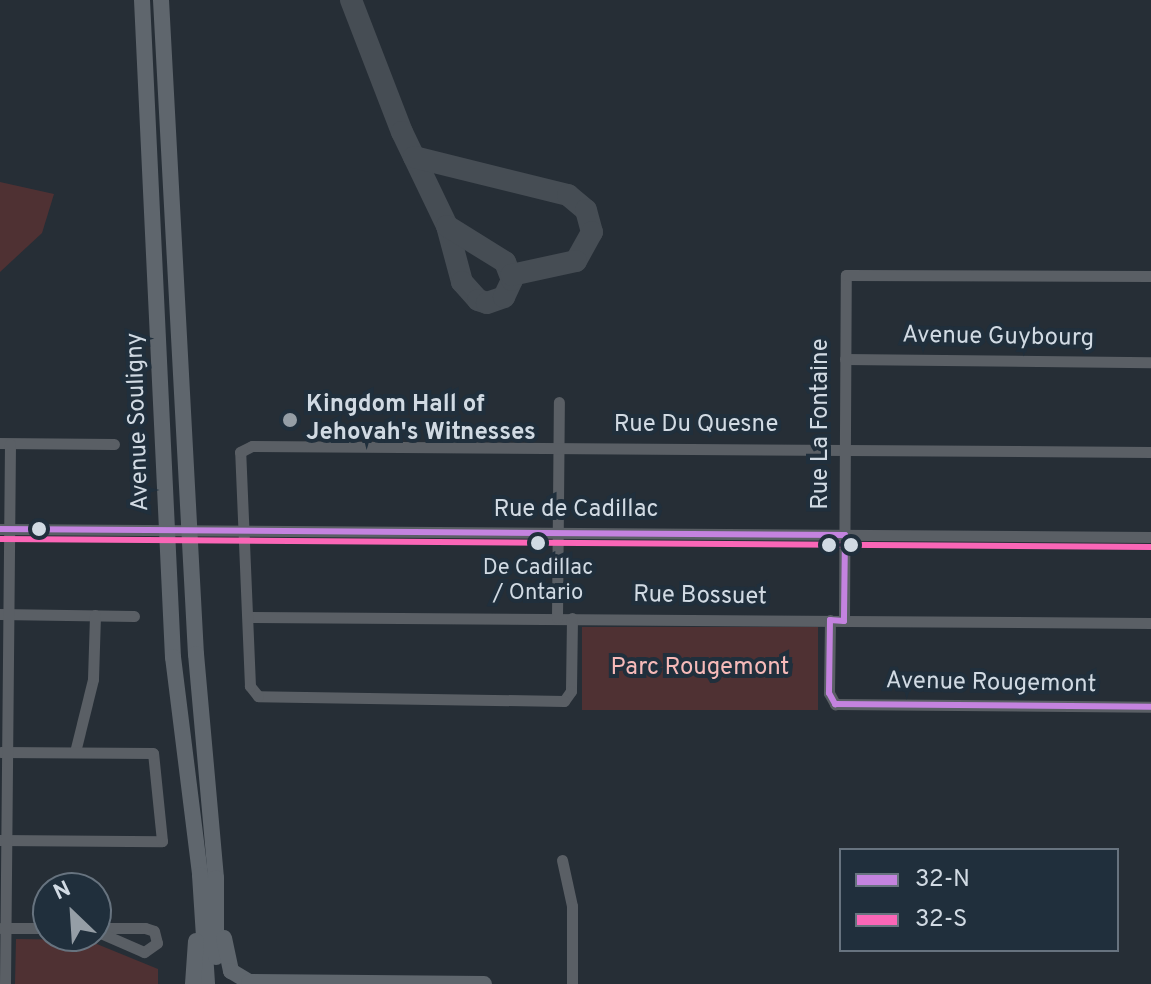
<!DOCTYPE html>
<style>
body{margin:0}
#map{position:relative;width:1151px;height:984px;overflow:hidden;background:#262e36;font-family:Overpass,sans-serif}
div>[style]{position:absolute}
.green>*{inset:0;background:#4f3133;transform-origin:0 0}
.taxiway>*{height:22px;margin:-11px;padding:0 11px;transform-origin:11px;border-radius:11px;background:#464d54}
.minor>*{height:11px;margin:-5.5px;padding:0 5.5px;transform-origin:5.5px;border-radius:5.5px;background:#5a5f65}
.highway>*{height:16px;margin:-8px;padding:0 8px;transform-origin:8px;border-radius:8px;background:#5f666d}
.bus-1>*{height:6px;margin:-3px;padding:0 3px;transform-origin:3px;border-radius:3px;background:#c483df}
.bus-2>*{height:6px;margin:-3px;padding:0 3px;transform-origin:3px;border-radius:3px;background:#fa66b7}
.dots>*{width:22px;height:22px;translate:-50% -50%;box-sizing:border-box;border:4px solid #202f3c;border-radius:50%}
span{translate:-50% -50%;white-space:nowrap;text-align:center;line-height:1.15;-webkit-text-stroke:8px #202f3c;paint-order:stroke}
.bus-label{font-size:22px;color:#d1dae3}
.street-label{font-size:24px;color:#d1dae3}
.poi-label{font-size:24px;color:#d1dae3;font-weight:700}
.left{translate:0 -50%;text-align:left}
.park-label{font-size:24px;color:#f6bab9}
.legend{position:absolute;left:839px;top:848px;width:280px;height:104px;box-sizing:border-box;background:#202f3c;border:2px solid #67737f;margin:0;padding:10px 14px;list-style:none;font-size:24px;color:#d1dae3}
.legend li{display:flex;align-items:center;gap:16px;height:40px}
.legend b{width:40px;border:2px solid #67737f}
.north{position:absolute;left:32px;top:872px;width:80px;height:80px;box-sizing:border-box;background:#202f3c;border:2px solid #67737f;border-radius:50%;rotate:335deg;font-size:22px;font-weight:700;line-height:32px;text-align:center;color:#d1dae3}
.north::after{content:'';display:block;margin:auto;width:28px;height:36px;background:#959ea6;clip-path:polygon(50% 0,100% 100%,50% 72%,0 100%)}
</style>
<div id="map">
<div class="green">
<div style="clip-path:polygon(0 182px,54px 194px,42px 233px,0 272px)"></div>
<div style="left:582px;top:627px;width:236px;height:83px"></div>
<div style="clip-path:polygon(16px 939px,87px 940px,158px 969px,158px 984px,15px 984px)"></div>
</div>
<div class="taxiway">
<div style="left:351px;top:0;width:142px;rotate:68.9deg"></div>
<div style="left:402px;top:132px;width:104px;rotate:64.4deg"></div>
<div style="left:447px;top:226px;width:58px;rotate:75deg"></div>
<div style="left:462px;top:282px;width:24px;rotate:48deg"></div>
<div style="left:478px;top:300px;width:9px;rotate:18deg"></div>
<div style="left:487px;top:303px;width:18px;rotate:-19deg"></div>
<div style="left:504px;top:297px;width:19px;rotate:-65deg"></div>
<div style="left:512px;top:280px;width:19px;rotate:-111deg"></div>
<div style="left:505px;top:262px;width:68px;rotate:-148.2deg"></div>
<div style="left:414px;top:157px;width:159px;rotate:13.9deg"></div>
<div style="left:568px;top:195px;width:23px;rotate:40deg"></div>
<div style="left:586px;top:210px;width:23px;rotate:75deg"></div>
<div style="left:592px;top:232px;width:33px;rotate:119deg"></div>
<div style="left:576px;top:261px;width:66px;rotate:167.8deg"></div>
</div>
<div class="minor">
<div style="left:845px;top:359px;width:306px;rotate:0.6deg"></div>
<div style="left:0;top:443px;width:114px;rotate:0.5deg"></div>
<div style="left:0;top:529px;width:1151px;rotate:0.4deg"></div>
<div style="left:0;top:614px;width:134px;rotate:0.9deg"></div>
<div style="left:248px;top:617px;width:903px;rotate:0.38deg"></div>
<div style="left:557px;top:618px;width:216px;rotate:-89.5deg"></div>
<div style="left:572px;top:618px;width:73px;rotate:90.8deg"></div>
<div style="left:571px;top:691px;width:12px;rotate:125deg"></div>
<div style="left:564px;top:701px;width:306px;rotate:-179.1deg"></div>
<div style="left:258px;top:696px;width:13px;rotate:-129deg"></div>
<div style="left:250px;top:686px;width:234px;rotate:-92.4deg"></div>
<div style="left:240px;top:452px;width:13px;rotate:-27deg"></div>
<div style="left:252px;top:446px;width:899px;rotate:0.38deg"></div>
<div style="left:830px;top:620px;width:73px;rotate:90.8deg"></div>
<div style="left:829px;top:693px;width:13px;rotate:61deg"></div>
<div style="left:835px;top:704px;width:316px;rotate:0.5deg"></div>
<div style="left:844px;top:621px;width:346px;rotate:-89.7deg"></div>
<div style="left:846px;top:275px;width:305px;rotate:0.2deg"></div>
<div style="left:75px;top:752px;width:75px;rotate:-76.1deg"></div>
<div style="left:93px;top:679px;width:64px;rotate:-88.2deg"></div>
<div style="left:0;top:840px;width:162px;rotate:0.4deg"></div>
<div style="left:162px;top:841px;width:88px;rotate:-95.8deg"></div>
<div style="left:153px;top:753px;width:152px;rotate:-179.6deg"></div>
<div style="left:562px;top:860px;width:47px;rotate:77.7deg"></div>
<div style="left:572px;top:906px;width:78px;rotate:90deg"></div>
<div style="left:1px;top:928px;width:47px"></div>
<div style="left:96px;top:928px;width:49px"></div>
<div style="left:145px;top:928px;width:9px;rotate:18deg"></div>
<div style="left:154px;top:931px;width:12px;rotate:76deg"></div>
<div style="left:157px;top:943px;width:16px;rotate:145deg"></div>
<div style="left:144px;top:952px;width:52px;rotate:-156.4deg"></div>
<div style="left:5px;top:984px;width:540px;rotate:-89.47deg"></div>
</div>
<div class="highway">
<div style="left:142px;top:0;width:658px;rotate:87.3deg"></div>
<div style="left:173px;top:657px;width:220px;rotate:82.9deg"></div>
<div style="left:200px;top:875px;width:109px;rotate:86.3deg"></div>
<div style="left:161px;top:0;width:655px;rotate:86.94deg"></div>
<div style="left:196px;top:654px;width:225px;rotate:84.9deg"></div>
<div style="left:216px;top:878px;width:79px;rotate:90deg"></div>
<div style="left:224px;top:938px;width:34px;rotate:78deg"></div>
<div style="left:231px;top:971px;width:21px;rotate:31deg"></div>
<div style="left:249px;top:982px;width:235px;rotate:0.5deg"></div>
<div style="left:193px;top:984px;width:43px;rotate:-86deg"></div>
</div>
<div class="bus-1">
<div style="left:0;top:529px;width:845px;rotate:0.41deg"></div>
<div style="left:845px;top:535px;width:86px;rotate:90.7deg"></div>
<div style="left:844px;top:621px;width:14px;rotate:-176deg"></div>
<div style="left:830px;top:620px;width:73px;rotate:90.8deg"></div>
<div style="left:829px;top:693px;width:13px;rotate:61deg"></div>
<div style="left:835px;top:704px;width:316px;rotate:0.5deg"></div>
</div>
<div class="bus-2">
<div style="left:0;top:539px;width:1151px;rotate:0.4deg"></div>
</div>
<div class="dots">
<div style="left:290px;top:420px;background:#959ea6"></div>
<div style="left:39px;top:529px;background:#d1dae3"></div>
<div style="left:538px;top:543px;background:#d1dae3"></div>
<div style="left:829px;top:545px;background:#d1dae3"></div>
<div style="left:851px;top:545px;background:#d1dae3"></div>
</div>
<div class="bus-label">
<span style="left:538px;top:581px">De Cadillac<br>/ Ontario</span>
</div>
<div class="street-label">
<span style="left:998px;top:338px;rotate:1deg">Avenue Guybourg</span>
<span style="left:139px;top:422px;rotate:-92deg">Avenue Souligny</span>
<span style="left:822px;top:424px;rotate:-90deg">Rue La Fontaine</span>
<span style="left:696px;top:426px">Rue Du Quesne</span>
<span style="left:576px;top:511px">Rue de Cadillac</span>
<span style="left:700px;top:597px;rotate:1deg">Rue Bossuet</span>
<span style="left:991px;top:684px;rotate:1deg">Avenue Rougemont</span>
</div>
<div class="poi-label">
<span class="left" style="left:306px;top:420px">Kingdom Hall of<br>Jehovah's Witnesses</span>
</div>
<div class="park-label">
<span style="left:700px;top:669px">Parc Rougemont</span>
</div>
<ul class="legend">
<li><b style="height:10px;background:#c483df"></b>32-N</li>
<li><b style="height:10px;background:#fa66b7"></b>32-S</li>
</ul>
<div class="north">N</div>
</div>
